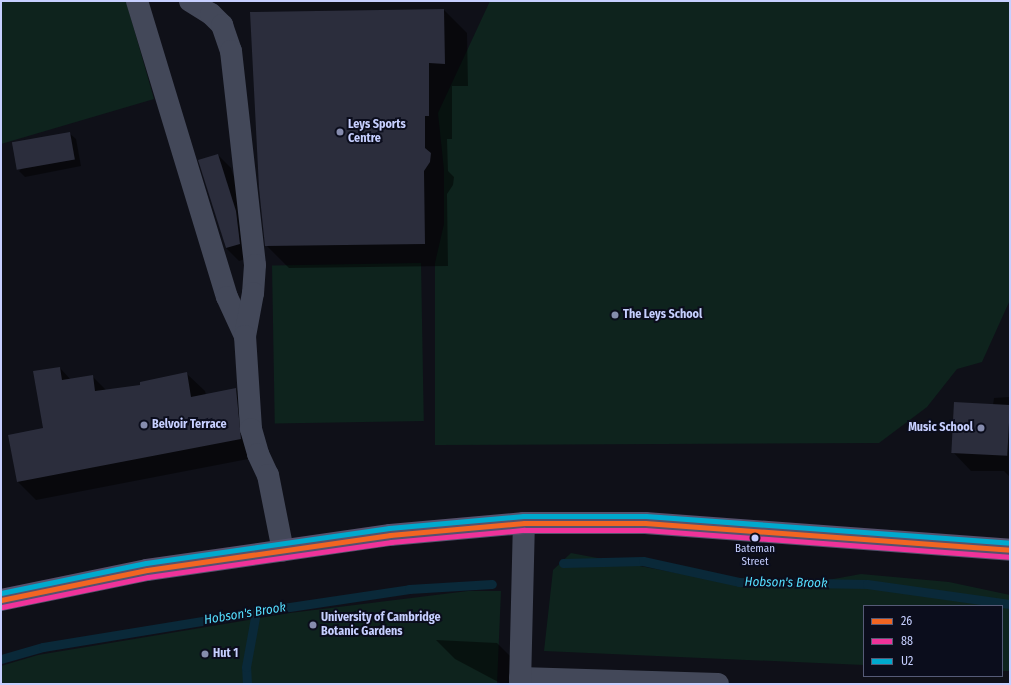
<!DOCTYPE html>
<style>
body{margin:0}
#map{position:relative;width:1011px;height:685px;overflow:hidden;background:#0f1018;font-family:"Fira Sans Condensed",sans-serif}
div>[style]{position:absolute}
.green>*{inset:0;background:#0e231d;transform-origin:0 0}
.shadow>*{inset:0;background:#0007}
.stream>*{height:9px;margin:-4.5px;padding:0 4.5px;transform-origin:4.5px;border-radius:4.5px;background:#0a2939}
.building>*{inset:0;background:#2b2d3c;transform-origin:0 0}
.minor>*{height:22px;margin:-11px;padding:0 11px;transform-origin:11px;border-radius:11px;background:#434859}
.major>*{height:22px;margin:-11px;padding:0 11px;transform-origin:11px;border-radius:11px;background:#55516d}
.bus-1>*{height:5px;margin:-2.5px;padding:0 2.5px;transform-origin:2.5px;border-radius:2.5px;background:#f26522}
.bus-2>*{height:5px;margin:-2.5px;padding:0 2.5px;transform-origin:2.5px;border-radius:2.5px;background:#ef339a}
.bus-3>*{height:5px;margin:-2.5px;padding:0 2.5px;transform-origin:2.5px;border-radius:2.5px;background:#00a9ce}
.dots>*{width:11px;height:11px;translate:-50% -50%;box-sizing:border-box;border:2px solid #0b0d1c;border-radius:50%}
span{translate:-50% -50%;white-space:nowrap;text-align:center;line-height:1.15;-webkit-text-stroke:4px #0b0d1c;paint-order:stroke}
.bus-label{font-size:11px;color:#c6cfff}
.poi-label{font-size:12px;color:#c6cfff;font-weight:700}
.left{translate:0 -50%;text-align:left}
.right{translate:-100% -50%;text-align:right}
.water-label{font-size:13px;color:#55defe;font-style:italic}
.frame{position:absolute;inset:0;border:2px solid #c6cfff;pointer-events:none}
.legend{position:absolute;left:863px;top:605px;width:140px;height:72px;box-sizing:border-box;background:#0b0d1c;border:1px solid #565b77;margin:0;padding:5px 7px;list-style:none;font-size:12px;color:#c6cfff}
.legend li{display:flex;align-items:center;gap:8px;height:20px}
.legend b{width:20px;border:1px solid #565b77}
</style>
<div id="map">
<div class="green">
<div style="clip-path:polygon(1px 1px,126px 1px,154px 99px,1px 144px)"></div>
<div style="clip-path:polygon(490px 1px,1010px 1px,1010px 300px,982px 362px,957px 369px,927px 407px,879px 443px,435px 445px,435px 263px,444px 224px,444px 170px,438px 113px)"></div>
<div style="left:421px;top:263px;width:158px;height:149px;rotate:89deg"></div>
<div style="clip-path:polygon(571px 553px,751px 587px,806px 584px,861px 574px,949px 582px,1010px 595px,1010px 671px,1002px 671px,1002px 606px,864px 606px,864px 665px,544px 651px,553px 570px)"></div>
<div style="clip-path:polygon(468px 591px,501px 591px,497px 684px,1px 684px,1px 666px,38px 655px,290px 613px)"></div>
</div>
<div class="shadow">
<div style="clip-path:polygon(444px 10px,467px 33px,468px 86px,452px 86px,452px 139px,447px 139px,448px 171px,454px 177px,453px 185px,447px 194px,448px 266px,289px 268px,266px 245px)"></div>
<div style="clip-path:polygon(69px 133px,76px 139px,81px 166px,25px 177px,19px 171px)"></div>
<div style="clip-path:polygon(218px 155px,231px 168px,249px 225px,252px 257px,239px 261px,226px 248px,200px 161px)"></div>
<div style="clip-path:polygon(60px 368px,71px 380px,92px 376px,106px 390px,141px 386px,186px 373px,205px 391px,206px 395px,236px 389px,254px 408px,259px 457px,36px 500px,18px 482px,9px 436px,44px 429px)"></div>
<div style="clip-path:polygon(1009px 397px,1010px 477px,1004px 471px,971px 471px,953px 452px,993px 405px,994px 398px)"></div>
<div style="clip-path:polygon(436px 640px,497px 643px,517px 663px,517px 684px,502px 684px,455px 659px)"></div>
</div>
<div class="stream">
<div style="left:563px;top:563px;width:80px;rotate:-1.4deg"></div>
<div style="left:643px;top:561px;width:98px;rotate:12.3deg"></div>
<div style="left:739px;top:582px;width:128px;rotate:0.9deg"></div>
<div style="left:867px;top:584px;width:144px;rotate:8deg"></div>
<div style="left:1px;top:659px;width:44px;rotate:-15.9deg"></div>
<div style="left:43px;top:647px;width:216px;rotate:-9.3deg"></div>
<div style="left:256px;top:612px;width:155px;rotate:-8.5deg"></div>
<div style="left:409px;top:589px;width:83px;rotate:-3.4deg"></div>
<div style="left:247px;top:684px;width:17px;rotate:-93deg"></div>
<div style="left:246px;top:667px;width:56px;rotate:-79.7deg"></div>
</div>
<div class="building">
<div style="clip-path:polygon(444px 9px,445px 64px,429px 63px,429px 116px,425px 116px,425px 148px,431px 153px,430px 162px,424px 171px,425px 244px,265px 246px,259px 188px,250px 12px)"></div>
<div style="left:70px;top:132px;width:28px;height:59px;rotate:80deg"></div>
<div style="clip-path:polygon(218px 154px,236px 211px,240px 244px,226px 248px,198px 160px)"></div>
<div style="clip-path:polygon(60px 367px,62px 380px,93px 375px,95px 391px,140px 385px,140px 382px,187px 372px,191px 397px,236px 388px,241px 439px,17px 482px,8px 435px,43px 428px,33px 371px)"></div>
<div style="left:954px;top:402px;width:56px;height:51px;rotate:3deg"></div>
</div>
<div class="minor">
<div style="left:137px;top:1px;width:309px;rotate:73.1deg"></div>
<div style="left:227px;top:297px;width:43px;rotate:65.2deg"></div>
<div style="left:190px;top:1px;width:25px;rotate:32deg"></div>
<div style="left:211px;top:14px;width:16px;rotate:45deg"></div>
<div style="left:222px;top:25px;width:28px;rotate:71deg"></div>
<div style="left:231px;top:51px;width:215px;rotate:83.6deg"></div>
<div style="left:255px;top:265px;width:28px;rotate:94deg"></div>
<div style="left:253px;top:293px;width:44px;rotate:100.5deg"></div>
<div style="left:245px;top:336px;width:93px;rotate:86.3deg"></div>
<div style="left:251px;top:429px;width:26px;rotate:74deg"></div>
<div style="left:258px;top:454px;width:23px;rotate:65deg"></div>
<div style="left:268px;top:475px;width:77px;rotate:78.8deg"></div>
<div style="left:520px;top:678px;width:198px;rotate:1.7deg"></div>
<div style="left:520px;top:684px;width:161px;rotate:-88.6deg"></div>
</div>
<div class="major">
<div style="left:1px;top:600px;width:149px;rotate:-11.6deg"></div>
<div style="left:147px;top:570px;width:246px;rotate:-8.2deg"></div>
<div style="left:390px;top:535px;width:135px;rotate:-5.1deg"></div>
<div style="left:524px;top:523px;width:121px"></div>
<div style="left:645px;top:523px;width:366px;rotate:4.2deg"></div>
</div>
<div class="bus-1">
<div style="left:1px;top:600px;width:149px;rotate:-11.6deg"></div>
<div style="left:147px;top:570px;width:246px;rotate:-8.2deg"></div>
<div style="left:390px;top:535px;width:135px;rotate:-5.1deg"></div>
<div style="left:524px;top:523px;width:121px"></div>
<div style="left:645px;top:523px;width:366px;rotate:4.2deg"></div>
</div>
<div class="bus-2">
<div style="left:2px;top:607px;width:149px;rotate:-11.6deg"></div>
<div style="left:148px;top:577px;width:246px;rotate:-8.2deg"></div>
<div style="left:391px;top:542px;width:134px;rotate:-5.2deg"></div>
<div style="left:524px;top:530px;width:121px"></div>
<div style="left:645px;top:530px;width:365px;rotate:4.2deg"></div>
</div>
<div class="bus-3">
<div style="left:1px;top:593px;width:148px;rotate:-11.7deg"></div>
<div style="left:146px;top:563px;width:246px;rotate:-8.2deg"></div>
<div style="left:389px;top:528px;width:135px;rotate:-5.1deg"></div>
<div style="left:523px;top:516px;width:123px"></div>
<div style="left:646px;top:516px;width:365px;rotate:4.2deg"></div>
</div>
<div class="dots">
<div style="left:340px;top:132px;background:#868cae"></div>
<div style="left:615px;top:315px;background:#868cae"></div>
<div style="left:144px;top:425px;background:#868cae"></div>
<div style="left:981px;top:428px;background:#868cae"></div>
<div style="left:755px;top:538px;background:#c6cfff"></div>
<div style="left:313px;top:625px;background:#868cae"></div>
<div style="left:205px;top:654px;background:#868cae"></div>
</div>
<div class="bus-label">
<span style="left:755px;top:556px">Bateman<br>Street</span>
</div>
<div class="poi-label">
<span class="left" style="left:348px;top:132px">Leys Sports<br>Centre</span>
<span class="left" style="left:623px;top:315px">The Leys School</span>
<span class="left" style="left:152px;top:425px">Belvoir Terrace</span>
<span class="right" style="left:973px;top:428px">Music School</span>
<span class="left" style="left:321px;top:625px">University of Cambridge<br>Botanic Gardens</span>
<span class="left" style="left:213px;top:654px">Hut 1</span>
</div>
<div class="water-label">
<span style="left:786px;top:583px;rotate:1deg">Hobson's Brook</span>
<span style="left:245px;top:614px;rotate:-9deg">Hobson's Brook</span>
</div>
<div class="frame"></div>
<ul class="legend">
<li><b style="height:5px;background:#f26522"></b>26</li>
<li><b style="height:5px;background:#ef339a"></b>88</li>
<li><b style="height:5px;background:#00a9ce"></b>U2</li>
</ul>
</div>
